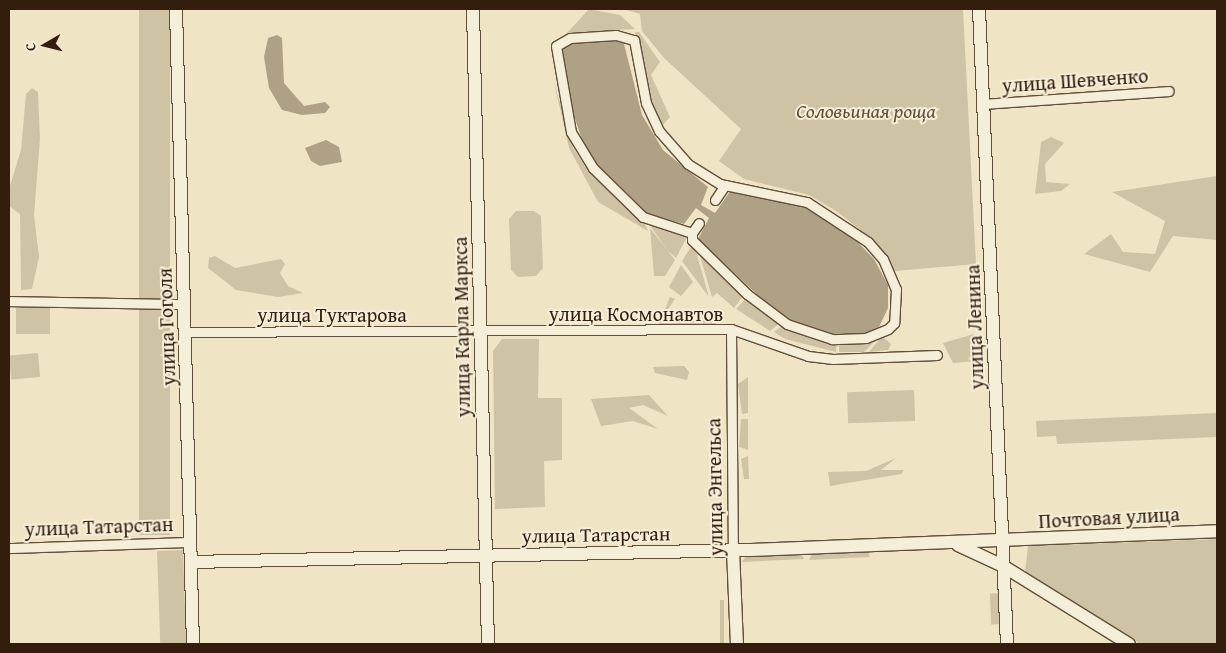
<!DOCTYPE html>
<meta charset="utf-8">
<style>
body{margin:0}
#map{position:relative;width:1226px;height:653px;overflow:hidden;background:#efe5c5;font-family:"Gentium Book Plus",serif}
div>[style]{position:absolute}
.green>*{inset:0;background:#cfc3a6;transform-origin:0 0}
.water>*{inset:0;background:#afa186}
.roads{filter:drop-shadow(1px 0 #624f3a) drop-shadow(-1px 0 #624f3a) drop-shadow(0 1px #624f3a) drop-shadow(0 -1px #624f3a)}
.street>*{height:9px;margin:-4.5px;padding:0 4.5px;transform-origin:4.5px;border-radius:4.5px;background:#f5eed9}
.secondary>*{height:12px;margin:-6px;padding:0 6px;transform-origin:6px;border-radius:6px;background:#f5eed9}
span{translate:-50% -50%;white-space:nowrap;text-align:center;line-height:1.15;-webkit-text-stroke:4px #f5eed9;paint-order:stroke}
.street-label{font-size:20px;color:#331d0c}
.park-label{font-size:20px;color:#624f3a;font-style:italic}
.frame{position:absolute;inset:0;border:10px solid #331d0c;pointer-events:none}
.north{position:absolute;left:20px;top:20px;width:50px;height:50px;-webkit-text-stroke:4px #f5eed9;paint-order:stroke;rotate:262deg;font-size:14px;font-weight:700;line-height:20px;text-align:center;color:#331d0c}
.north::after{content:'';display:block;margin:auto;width:18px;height:22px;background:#331d0c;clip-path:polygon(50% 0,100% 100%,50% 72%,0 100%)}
</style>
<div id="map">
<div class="green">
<div style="left:139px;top:9px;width:31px;height:526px"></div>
<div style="clip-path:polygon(589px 9px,620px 15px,635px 29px,567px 33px)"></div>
<div style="clip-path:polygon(623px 9px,963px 9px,976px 264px,895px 271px,872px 239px,836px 211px,809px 195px,744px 179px,719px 161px,741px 129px,664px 58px,642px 31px,640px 14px)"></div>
<div style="clip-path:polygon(635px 32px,639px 32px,660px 62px,651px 75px,670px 117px,661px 127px,649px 103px)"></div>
<div style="clip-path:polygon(553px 78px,573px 148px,585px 166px,642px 218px,648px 231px,598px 202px,569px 148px)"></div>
<div style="clip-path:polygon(32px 88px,38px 92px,40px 139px,34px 215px,39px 257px,32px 289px,21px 290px,20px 214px,9px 206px,9px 189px,21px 150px,26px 94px)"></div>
<div style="clip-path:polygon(1051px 137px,1064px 143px,1045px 164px,1046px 182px,1070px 184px,1061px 191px,1035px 194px,1041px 142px)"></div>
<div style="clip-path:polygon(1217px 176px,1217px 240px,1173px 236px,1150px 272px,1084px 254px,1111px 234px,1123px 252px,1155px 254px,1165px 221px,1112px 192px)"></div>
<div style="clip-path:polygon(516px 211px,534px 211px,541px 216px,543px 268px,536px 276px,518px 277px,511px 270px,509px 219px)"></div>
<div style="clip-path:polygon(647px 221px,688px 235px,676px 258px,667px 250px)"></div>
<div style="clip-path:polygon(650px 228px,675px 260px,665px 276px,654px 276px)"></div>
<div style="clip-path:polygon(691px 247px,695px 248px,709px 297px,682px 261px)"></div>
<div style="clip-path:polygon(698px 249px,744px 295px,734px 308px,717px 293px,712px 297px)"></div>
<div style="clip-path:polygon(215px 256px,235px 268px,281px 259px,285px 264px,280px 273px,288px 286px,303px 293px,278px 297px,236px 290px,208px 268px,209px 258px)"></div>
<div style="clip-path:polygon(681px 265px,693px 282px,681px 296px,669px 287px)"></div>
<div style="clip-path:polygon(670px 297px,675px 299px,668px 309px,670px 318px,715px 319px,716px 324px,658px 326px)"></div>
<div style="clip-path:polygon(747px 297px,767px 315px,781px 322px,770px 331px,736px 309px)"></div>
<div style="left:50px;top:308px;width:26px;height:34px;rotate:90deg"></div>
<div style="clip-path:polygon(784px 324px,837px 341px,836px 352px,785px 339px,774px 332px)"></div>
<div style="clip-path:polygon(974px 334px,977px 361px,953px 363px,943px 343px)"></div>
<div style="clip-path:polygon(882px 336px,891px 344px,888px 350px,869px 352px)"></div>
<div style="clip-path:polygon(879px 337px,864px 352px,839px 352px,839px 341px)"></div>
<div style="clip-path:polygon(502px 339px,539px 339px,538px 398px,562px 398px,562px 460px,544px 461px,545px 507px,495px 509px,493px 351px)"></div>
<div style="left:38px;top:353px;width:24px;height:29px;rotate:85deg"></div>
<div style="clip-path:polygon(684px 366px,689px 372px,687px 380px,655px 373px,653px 367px)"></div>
<div style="clip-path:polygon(748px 377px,748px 413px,742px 414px,738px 384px)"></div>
<div style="left:914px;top:390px;width:31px;height:67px;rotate:88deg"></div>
<div style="clip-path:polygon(649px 395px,668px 416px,643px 405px,629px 408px,658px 429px,633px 421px,601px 426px,591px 399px)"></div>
<div style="clip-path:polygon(1217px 413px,1217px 437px,1057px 444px,1056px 436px,1037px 437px,1036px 421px)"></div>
<div style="clip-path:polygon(741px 419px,748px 419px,748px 450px,739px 447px)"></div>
<div style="clip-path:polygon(748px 456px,749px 479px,744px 479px,741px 459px)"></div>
<div style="clip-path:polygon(896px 458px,881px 470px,904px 470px,901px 474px,830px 486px,828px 472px,866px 471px)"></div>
<div style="clip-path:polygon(1217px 539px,1216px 644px,1140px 644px,1025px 572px,1028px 546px)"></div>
<div style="left:183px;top:550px;width:94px;height:26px;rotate:88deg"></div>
<div style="clip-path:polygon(868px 551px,870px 557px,809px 560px,813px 552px)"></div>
<div style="clip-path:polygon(801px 553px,804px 559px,742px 562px,747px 554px)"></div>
<div style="left:1002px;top:593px;width:31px;height:12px;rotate:88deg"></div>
<div style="left:720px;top:600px;width:4px;height:44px"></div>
</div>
<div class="water">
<div style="clip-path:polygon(277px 35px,282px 38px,284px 83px,304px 106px,325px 102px,330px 107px,325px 113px,302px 115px,282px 110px,269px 88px,264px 57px,268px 38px)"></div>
<div style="clip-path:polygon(623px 40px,642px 115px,663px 150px,708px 187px,701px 205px,715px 213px,731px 190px,802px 205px,847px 231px,874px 259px,888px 285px,888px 308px,879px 327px,865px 334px,828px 335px,781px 317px,698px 239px,709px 218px,696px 208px,684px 224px,648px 214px,587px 154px,573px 113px,560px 48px,565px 42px)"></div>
<div style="clip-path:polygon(326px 140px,339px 147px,342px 162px,320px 166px,311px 161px,305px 148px)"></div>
</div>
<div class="roads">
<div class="street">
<div style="left:616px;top:35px;width:19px;rotate:16deg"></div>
<div style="left:634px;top:40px;width:64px;rotate:79.2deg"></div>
<div style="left:646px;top:103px;width:31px;rotate:65deg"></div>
<div style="left:659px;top:131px;width:44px;rotate:48.7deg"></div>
<div style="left:688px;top:164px;width:38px;rotate:32deg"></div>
<div style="left:720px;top:184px;width:89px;rotate:11.7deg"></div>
<div style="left:807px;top:202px;width:73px;rotate:33.3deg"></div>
<div style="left:868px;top:242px;width:23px;rotate:49deg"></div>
<div style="left:883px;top:259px;width:33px;rotate:67deg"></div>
<div style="left:896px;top:289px;width:34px;rotate:93deg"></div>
<div style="left:894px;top:323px;width:8px;rotate:135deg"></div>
<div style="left:888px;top:329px;width:24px;rotate:158deg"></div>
<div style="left:866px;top:338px;width:34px;rotate:178deg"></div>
<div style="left:832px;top:339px;width:47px;rotate:-161.6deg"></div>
<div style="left:787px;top:324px;width:50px;rotate:-143.1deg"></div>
<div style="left:747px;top:294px;width:77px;rotate:-135.5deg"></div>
<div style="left:692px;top:240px;width:7px;rotate:-90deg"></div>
<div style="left:692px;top:233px;width:52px;rotate:-161.9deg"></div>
<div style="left:643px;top:217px;width:70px;rotate:-135.6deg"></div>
<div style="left:593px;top:168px;width:42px;rotate:-121.4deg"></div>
<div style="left:571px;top:132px;width:87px;rotate:-99.9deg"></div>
<div style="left:556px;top:46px;width:16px;rotate:-30deg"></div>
<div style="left:570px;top:38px;width:46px;rotate:-3.7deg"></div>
<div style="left:983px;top:104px;width:186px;rotate:-4deg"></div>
<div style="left:715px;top:200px;width:18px;rotate:-56deg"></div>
<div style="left:692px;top:233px;width:12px;rotate:-55deg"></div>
<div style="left:9px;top:301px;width:175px;rotate:1deg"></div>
<div style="left:731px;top:329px;width:221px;rotate:89.5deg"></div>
<div style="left:185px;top:332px;width:546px;rotate:-0.31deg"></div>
<div style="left:731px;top:329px;width:82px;rotate:19.3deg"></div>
<div style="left:808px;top:356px;width:25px;rotate:7deg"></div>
<div style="left:833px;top:359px;width:104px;rotate:-2.2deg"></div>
<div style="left:9px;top:548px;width:181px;rotate:-1.9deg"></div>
</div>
<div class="secondary">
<div style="left:176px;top:9px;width:635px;rotate:88.47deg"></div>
<div style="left:473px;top:9px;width:635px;rotate:88.65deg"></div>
<div style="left:979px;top:9px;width:636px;rotate:87.48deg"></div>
<div style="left:958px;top:545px;width:50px;rotate:25deg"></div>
<div style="left:1003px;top:566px;width:148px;rotate:31.8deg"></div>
<div style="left:733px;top:550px;width:94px;rotate:87.6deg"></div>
<div style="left:191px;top:562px;width:560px;rotate:-1.23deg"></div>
<div style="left:751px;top:550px;width:466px;rotate:-2.3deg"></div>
</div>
</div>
<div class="street-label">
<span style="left:1075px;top:80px;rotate:-4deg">улица Шевченко</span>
<span style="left:636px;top:313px">улица Космонавтов</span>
<span style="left:332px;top:314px">улица Туктарова</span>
<span style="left:166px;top:327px;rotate:-92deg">улица Гоголя</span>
<span style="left:461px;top:327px;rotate:-91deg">улица Карла Маркса</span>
<span style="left:974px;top:327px;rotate:-92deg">улица Ленина</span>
<span style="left:714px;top:487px;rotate:-91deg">улица Энгельса</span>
<span style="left:1109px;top:517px;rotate:-3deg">Почтовая улица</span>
<span style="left:99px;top:526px;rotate:-2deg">улица Татарстан</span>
<span style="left:596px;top:534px;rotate:-1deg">улица Татарстан</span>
</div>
<div class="park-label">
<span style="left:866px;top:110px">Соловьиная роща</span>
</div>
<div class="frame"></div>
<div class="north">С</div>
</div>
